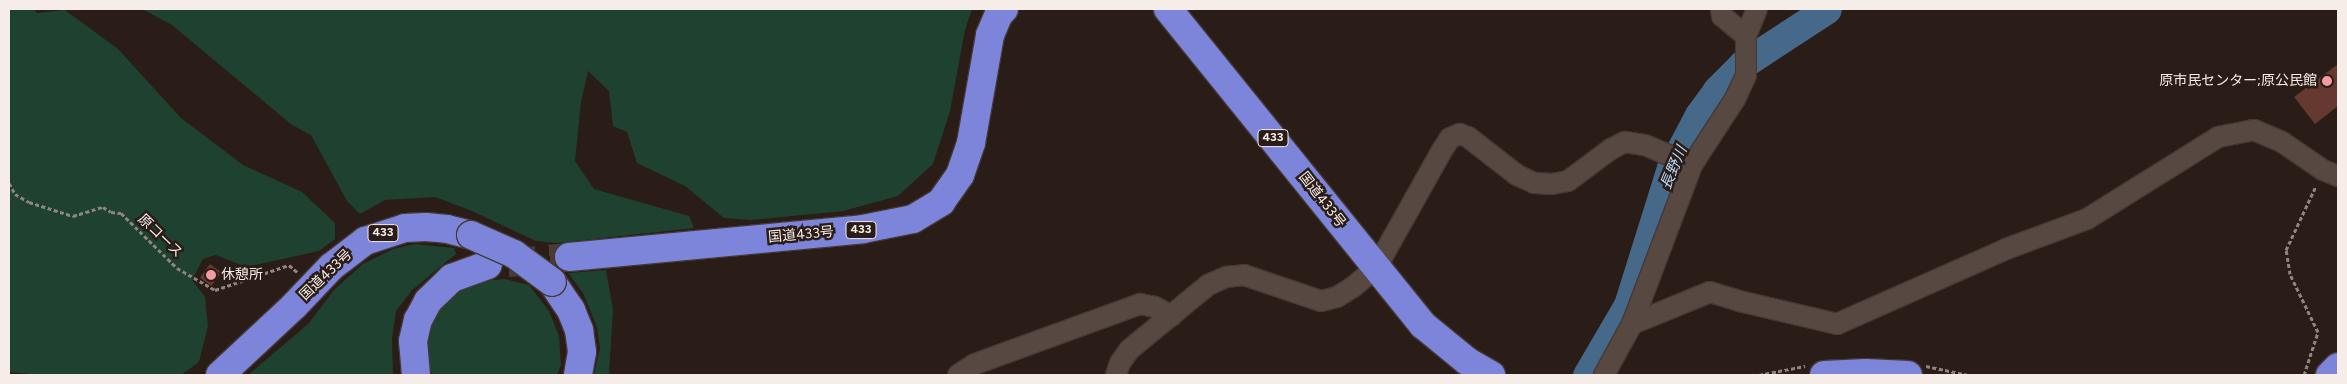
<!DOCTYPE html>
<meta charset="utf-8">
<style>
body{margin:0}
#map{position:relative;width:2347px;height:384px;overflow:hidden;background:#2a1c17;font-family:Figtree,"Noto Sans JP",sans-serif}
div>[style]{position:absolute}
.green>*{inset:0;background:#1f412f}
.river>*{height:29px;margin:-14.5px;padding:0 14.5px;transform-origin:14.5px;border-radius:14.5px;background:#466889}
.building>*{inset:0;background:#663930;transform-origin:0 0}
.highway-tunnel>*{height:28px;margin-top:-14px;transform-origin:0;background:repeating-linear-gradient(90deg,#493b36 0 28px,transparent 0 42px)}
.path>*{height:3px;margin-top:-1.5px;transform-origin:0;background:repeating-linear-gradient(90deg,#908480 0 4px,transparent 0 6.5px)}
.roads{filter:drop-shadow(1px 0 #443936) drop-shadow(-1px 0 #443936) drop-shadow(0 1px #443936) drop-shadow(0 -1px #443936)}
.minor>*{height:20px;margin:-10px;padding:0 10px;transform-origin:10px;border-radius:10px;background:#584842}
.highway>*{height:28px;margin:-14px;padding:0 14px;transform-origin:14px;border-radius:14px;background:#7d85db}
.bridges{filter:drop-shadow(1px 0 #443936) drop-shadow(-1px 0 #443936) drop-shadow(0 1px #443936) drop-shadow(0 -1px #443936)}
.highway-bridge>*{height:28px;margin:-14px;padding:0 14px;transform-origin:14px;border-radius:14px;background:#7d85db}
.dots>*{width:14px;height:14px;translate:-50% -50%;box-sizing:border-box;border:2px solid #2a1c17;border-radius:50%}
span{translate:-50% -50%;white-space:nowrap;text-align:center;line-height:1.15;-webkit-text-stroke:5px #2a1c17;paint-order:stroke}
.shield-label span{padding:1px 4px;background:#2a1c17;border:1px solid;border-radius:4px;-webkit-text-stroke-width:0}
.shield-label{font-size:12px;color:#f6ece8;font-weight:700}
.poi-label{font-size:14px;color:#f6ece8}
.right{translate:-100% -50%;text-align:right}
.left{translate:0 -50%;text-align:left}
.street-label{font-size:14px;color:#f6ece8}
.water-label{font-size:15px;color:#b8d8f9;font-style:italic}
.frame{position:absolute;inset:0;border:10px solid #f6ece8;pointer-events:none}
</style>
<div id="map">
<div class="green">
<div style="clip-path:polygon(9px 9px,34px 9px,37px 13px,65px 10px,118px 49px,181px 118px,243px 165px,302px 192px,335px 223px,335px 239px,319px 251px,246px 267px,216px 255px,203px 259px,192px 280px,205px 297px,208px 326px,199px 362px,181px 375px,41px 375px,9px 372px)"></div>
<div style="clip-path:polygon(142px 9px,972px 9px,965px 30px,950px 111px,933px 164px,898px 196px,843px 211px,752px 220px,724px 218px,685px 186px,637px 163px,627px 132px,613px 126px,609px 91px,588px 71px,581px 102px,575px 161px,594px 189px,689px 216px,694px 228px,557px 243px,536px 241px,472px 211px,435px 197px,385px 200px,360px 214px,347px 201px,311px 135px,292px 125px,172px 25px)"></div>
<div style="clip-path:polygon(415px 244px,454px 248px,456px 254px,412px 290px,396px 311px,392px 338px,393px 375px,248px 375px,308px 324px,335px 289px,363px 264px,393px 249px)"></div>
<div style="clip-path:polygon(606px 270px,613px 309px,609px 375px,594px 375px,600px 348px,597px 327px,583px 293px,568px 273px)"></div>
<div style="clip-path:polygon(505px 279px,529px 285px,549px 311px,559px 336px,561px 365px,557px 375px,432px 375px,428px 360px,429px 340px,435px 312px,453px 292px,480px 281px)"></div>
</div>
<div class="river">
<div style="left:1587px;top:375px;width:81px;rotate:-59.6deg"></div>
<div style="left:1628px;top:305px;width:144px;rotate:-72.6deg"></div>
<div style="left:1671px;top:168px;width:60px;rotate:-62.2deg"></div>
<div style="left:1699px;top:115px;width:31px;rotate:-54deg"></div>
<div style="left:1717px;top:90px;width:37px;rotate:-45deg"></div>
<div style="left:1743px;top:64px;width:100px;rotate:-33.2deg"></div>
</div>
<div class="building">
<div style="clip-path:polygon(2338px 64px,2338px 106px,2315px 124px,2294px 97px)"></div>
<div style="left:210px;top:264px;width:14px;height:17px;rotate:36deg"></div>
</div>
<div class="highway-tunnel">
<div style="left:508px;top:263px;width:61px;rotate:-5.6deg"></div>
</div>
<div class="path">
<div style="left:9px;top:183px;width:13px;rotate:61deg"></div>
<div style="left:15px;top:194px;width:16px;rotate:30deg"></div>
<div style="left:29px;top:202px;width:46px;rotate:17.7deg"></div>
<div style="left:73px;top:216px;width:31px;rotate:-17deg"></div>
<div style="left:103px;top:207px;width:9px;rotate:32deg"></div>
<div style="left:111px;top:212px;width:10px;rotate:6deg"></div>
<div style="left:121px;top:213px;width:78px;rotate:44.5deg"></div>
<div style="left:177px;top:268px;width:44px;rotate:30.1deg"></div>
<div style="left:215px;top:290px;width:78px;rotate:-18.7deg"></div>
<div style="left:289px;top:265px;width:11px;rotate:41deg"></div>
<div style="left:1926px;top:366px;width:43px;rotate:12.1deg"></div>
<div style="left:1759px;top:375px;width:47px;rotate:-11.1deg"></div>
<div style="left:2304px;top:375px;width:45px;rotate:-72deg"></div>
<div style="left:2318px;top:332px;width:64px;rotate:-115.8deg"></div>
<div style="left:2290px;top:274px;width:24px;rotate:-99deg"></div>
<div style="left:2286px;top:250px;width:71px;rotate:-64.9deg"></div>
</div>
<div class="roads">
<div class="minor">
<div style="left:1721px;top:9px;width:7px;rotate:82deg"></div>
<div style="left:1722px;top:16px;width:31px;rotate:40deg"></div>
<div style="left:1632px;top:324px;width:170px;rotate:-69.3deg"></div>
<div style="left:1692px;top:165px;width:79px;rotate:-56.9deg"></div>
<div style="left:1735px;top:99px;width:26px;rotate:-65deg"></div>
<div style="left:1746px;top:75px;width:39px;rotate:-90deg"></div>
<div style="left:1746px;top:36px;width:29px;rotate:-68deg"></div>
<div style="left:958px;top:375px;width:20px;rotate:-33deg"></div>
<div style="left:975px;top:364px;width:176px;rotate:-20deg"></div>
<div style="left:1140px;top:304px;width:15px;rotate:11deg"></div>
<div style="left:1155px;top:307px;width:19px;rotate:28deg"></div>
<div style="left:1116px;top:375px;width:13px;rotate:-72deg"></div>
<div style="left:1120px;top:363px;width:16px;rotate:-55deg"></div>
<div style="left:1129px;top:350px;width:102px;rotate:-39.4deg"></div>
<div style="left:1208px;top:285px;width:20px;rotate:-24deg"></div>
<div style="left:1226px;top:277px;width:18px;rotate:-6deg"></div>
<div style="left:1244px;top:275px;width:81px;rotate:18.7deg"></div>
<div style="left:1321px;top:301px;width:16px;rotate:-14deg"></div>
<div style="left:1337px;top:297px;width:19px;rotate:-32deg"></div>
<div style="left:1353px;top:287px;width:30px;rotate:-40deg"></div>
<div style="left:1376px;top:268px;width:133px;rotate:-60.7deg"></div>
<div style="left:1441px;top:152px;width:17px;rotate:-57deg"></div>
<div style="left:1450px;top:138px;width:11px;rotate:-22deg"></div>
<div style="left:1460px;top:134px;width:9px;rotate:21deg"></div>
<div style="left:1468px;top:137px;width:62px;rotate:37.8deg"></div>
<div style="left:1517px;top:175px;width:19px;rotate:25deg"></div>
<div style="left:1534px;top:183px;width:18px;rotate:3deg"></div>
<div style="left:1552px;top:184px;width:16px;rotate:-11deg"></div>
<div style="left:1568px;top:181px;width:54px;rotate:-36.7deg"></div>
<div style="left:1611px;top:149px;width:16px;rotate:-27deg"></div>
<div style="left:1625px;top:142px;width:20px;rotate:9deg"></div>
<div style="left:1645px;top:145px;width:51px;rotate:23.1deg"></div>
<div style="left:1604px;top:375px;width:58px;rotate:-61.2deg"></div>
<div style="left:1632px;top:324px;width:84px;rotate:-22.3deg"></div>
<div style="left:1710px;top:292px;width:30px;rotate:17deg"></div>
<div style="left:1739px;top:301px;width:101px;rotate:13.2deg"></div>
<div style="left:1837px;top:324px;width:185px;rotate:-23.9deg"></div>
<div style="left:2006px;top:249px;width:86px;rotate:-20.3deg"></div>
<div style="left:2087px;top:219px;width:155px;rotate:-32deg"></div>
<div style="left:2218px;top:137px;width:37px;rotate:-11deg"></div>
<div style="left:2254px;top:130px;width:30px;rotate:23deg"></div>
<div style="left:2282px;top:142px;width:50px;rotate:34.3deg"></div>
<div style="left:2323px;top:170px;width:16px;rotate:22deg"></div>
</div>
<div class="highway">
<div style="left:1168px;top:9px;width:406px;rotate:51.1deg"></div>
<div style="left:1423px;top:325px;width:57px;rotate:39.3deg"></div>
<div style="left:1467px;top:361px;width:28px;rotate:30deg"></div>
<div style="left:569px;top:257px;width:295px;rotate:-5.4deg"></div>
<div style="left:863px;top:229px;width:51px;rotate:-11.3deg"></div>
<div style="left:913px;top:219px;width:33px;rotate:-31deg"></div>
<div style="left:941px;top:202px;width:33px;rotate:-55deg"></div>
<div style="left:960px;top:175px;width:34px;rotate:-71deg"></div>
<div style="left:971px;top:143px;width:110px;rotate:-80deg"></div>
<div style="left:990px;top:35px;width:23px;rotate:-67deg"></div>
<div style="left:999px;top:14px;width:7px;rotate:-45deg"></div>
<div style="left:552px;top:282px;width:34px;rotate:56deg"></div>
<div style="left:571px;top:310px;width:22px;rotate:68deg"></div>
<div style="left:579px;top:330px;width:22px;rotate:82deg"></div>
<div style="left:582px;top:352px;width:23px;rotate:100deg"></div>
<div style="left:220px;top:375px;width:101px;rotate:-43deg"></div>
<div style="left:294px;top:306px;width:54px;rotate:-46.5deg"></div>
<div style="left:331px;top:267px;width:43px;rotate:-37.4deg"></div>
<div style="left:365px;top:241px;width:42px;rotate:-18deg"></div>
<div style="left:405px;top:228px;width:21px;rotate:-3deg"></div>
<div style="left:426px;top:227px;width:21px;rotate:5deg"></div>
<div style="left:447px;top:229px;width:25px;rotate:14deg"></div>
<div style="left:416px;top:375px;width:34px;rotate:-95deg"></div>
<div style="left:413px;top:341px;width:22px;rotate:-77deg"></div>
<div style="left:418px;top:320px;width:21px;rotate:-62deg"></div>
<div style="left:428px;top:301px;width:33px;rotate:-44deg"></div>
<div style="left:452px;top:278px;width:38px;rotate:-20deg"></div>
<div style="left:1824px;top:375px;width:42px;rotate:-2.7deg"></div>
<div style="left:1866px;top:373px;width:42px;rotate:2.7deg"></div>
<div style="left:2330px;top:375px;width:11px;rotate:-45deg"></div>
</div>
</div>
<div class="bridges">
<div class="highway-bridge">
<div style="left:471px;top:235px;width:47px;rotate:23.8deg"></div>
<div style="left:514px;top:254px;width:47px;rotate:36.4deg"></div>
</div>
</div>
<div class="dots">
<div style="left:2327px;top:81px;background:#f49aa4"></div>
<div style="left:211px;top:275px;background:#f49aa4"></div>
</div>
<div class="shield-label">
<span style="left:1273px;top:138px">433</span>
<span style="left:861px;top:230px">433</span>
<span style="left:383px;top:233px">433</span>
</div>
<div class="poi-label">
<span class="right" style="left:2317px;top:81px">原市民センター;原公民館</span>
<span class="left" style="left:221px;top:275px">休憩所</span>
</div>
<div class="street-label">
<span style="left:1322px;top:200px;rotate:52deg">国道433号</span>
<span style="left:801px;top:235px;rotate:-5deg">国道433号</span>
<span style="left:160px;top:236px;rotate:44deg">原コース</span>
<span style="left:326px;top:275px;rotate:-44deg">国道433号</span>
</div>
<div class="water-label">
<span style="left:1674px;top:168px;rotate:-67deg">長野川</span>
</div>
<div class="frame"></div>
</div>
